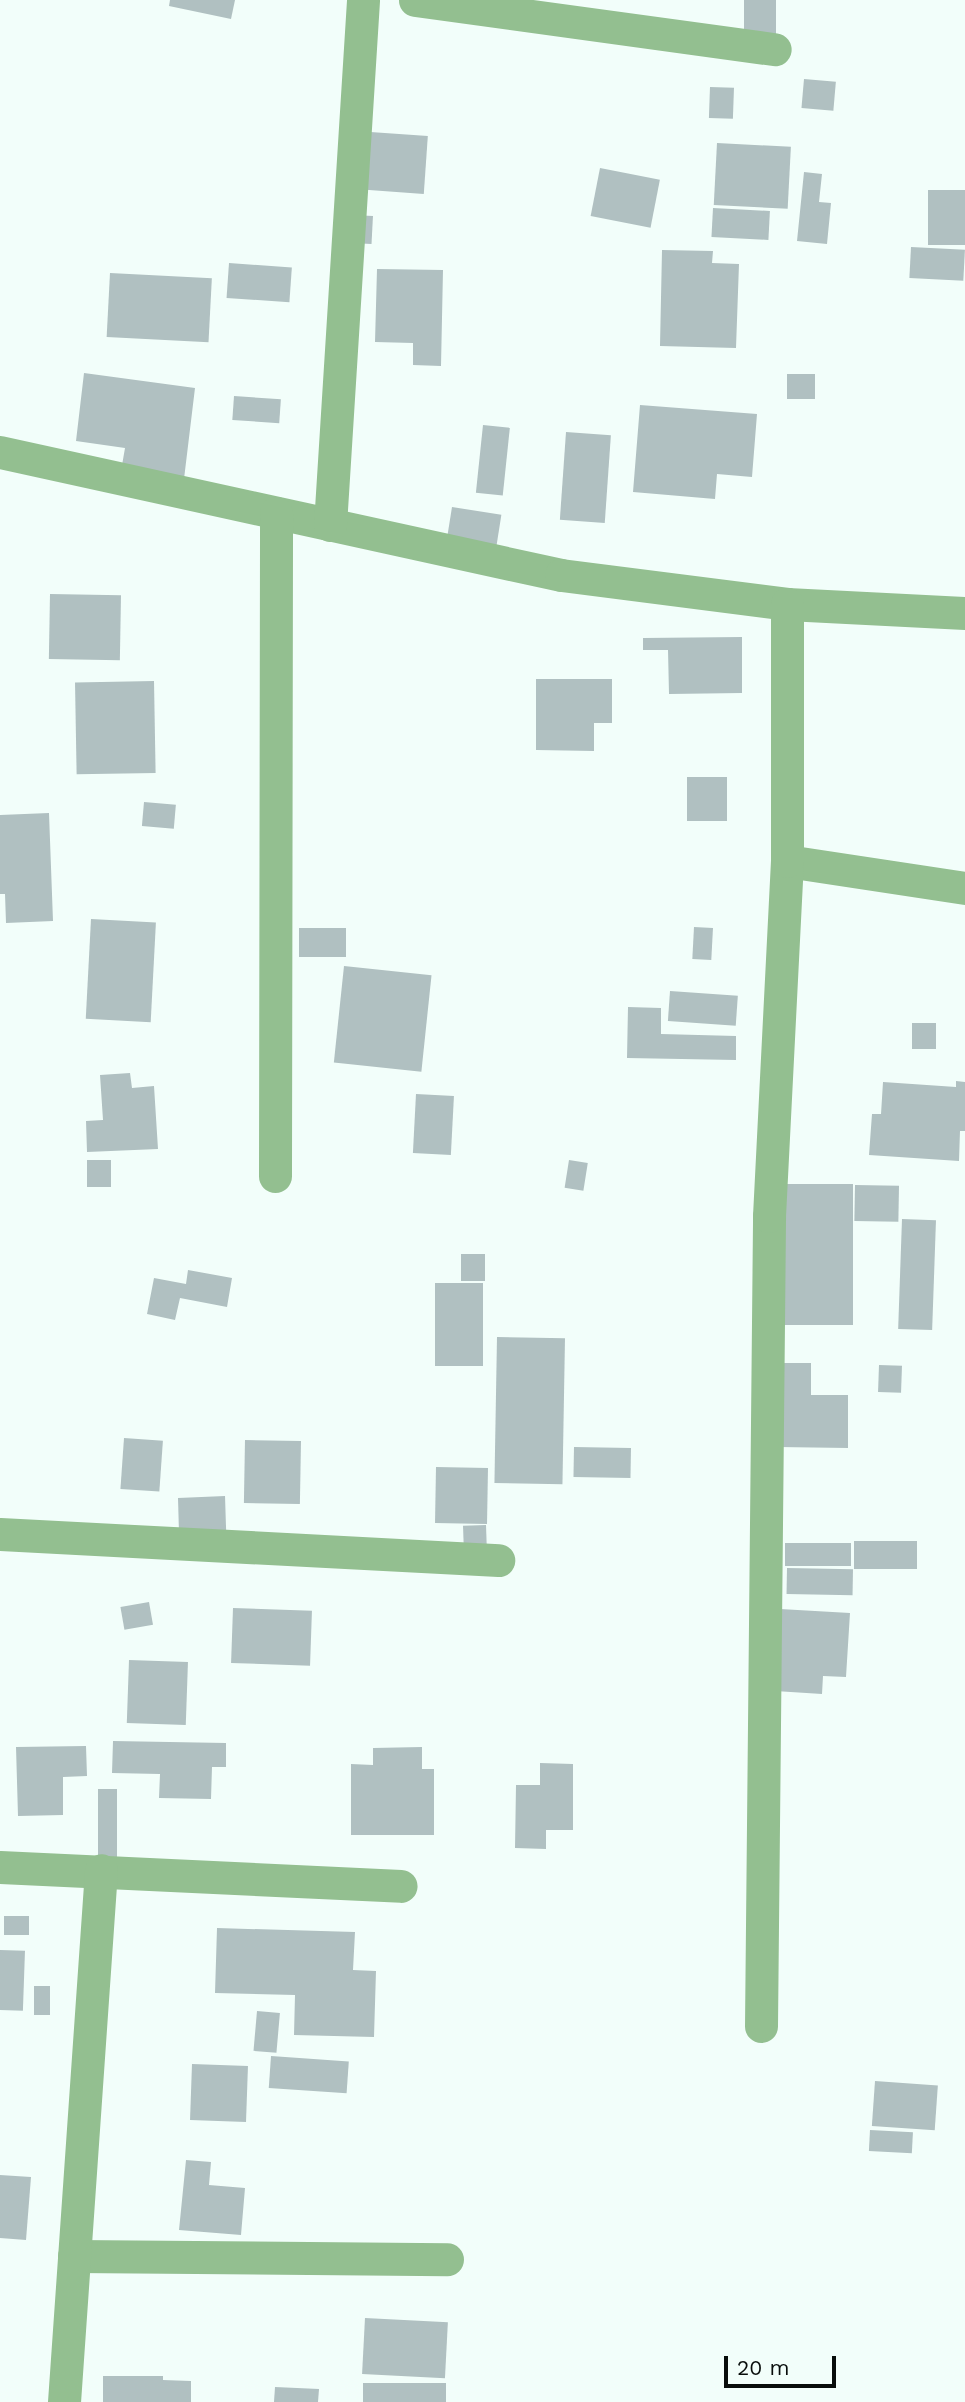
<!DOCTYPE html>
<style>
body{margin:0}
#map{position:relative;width:965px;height:2402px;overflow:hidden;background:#f2fefa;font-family:"Work Sans",sans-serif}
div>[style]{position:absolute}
.building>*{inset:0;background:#b0c0c1;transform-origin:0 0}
.street>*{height:33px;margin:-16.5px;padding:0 16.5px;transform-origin:16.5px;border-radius:16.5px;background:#93bf90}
span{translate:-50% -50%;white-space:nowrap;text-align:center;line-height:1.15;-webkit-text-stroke:5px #f2fefa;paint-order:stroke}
.scale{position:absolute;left:724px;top:2356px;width:112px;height:32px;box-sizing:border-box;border:4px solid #080d0b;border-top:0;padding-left:9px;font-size:21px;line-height:24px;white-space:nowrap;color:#080d0b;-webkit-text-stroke:5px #f2fefa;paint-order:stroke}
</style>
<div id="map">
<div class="building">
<div style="clip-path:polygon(170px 0,235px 0,231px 19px,169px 6px)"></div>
<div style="left:744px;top:0;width:32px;height:45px"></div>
<div style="left:804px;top:79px;width:32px;height:29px;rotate:5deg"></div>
<div style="left:710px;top:87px;width:24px;height:31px;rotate:2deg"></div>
<div style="left:356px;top:131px;width:72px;height:58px;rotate:4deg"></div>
<div style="left:717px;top:143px;width:74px;height:62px;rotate:3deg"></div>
<div style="left:600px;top:168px;width:61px;height:49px;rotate:11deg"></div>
<div style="clip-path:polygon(804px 172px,822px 174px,819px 202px,831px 203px,827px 244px,797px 241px)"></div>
<div style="left:928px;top:190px;width:37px;height:55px"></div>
<div style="left:713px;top:208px;width:57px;height:29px;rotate:3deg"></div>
<div style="left:352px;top:215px;width:21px;height:28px;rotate:3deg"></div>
<div style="left:911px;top:247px;width:54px;height:31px;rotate:3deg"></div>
<div style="clip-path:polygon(662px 250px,713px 251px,712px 263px,739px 264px,736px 348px,660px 346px)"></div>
<div style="left:229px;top:263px;width:63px;height:35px;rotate:4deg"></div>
<div style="clip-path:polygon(377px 269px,443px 270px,441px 366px,413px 365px,413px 343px,375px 342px)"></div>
<div style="left:110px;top:273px;width:102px;height:64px;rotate:3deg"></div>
<div style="clip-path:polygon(84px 373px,195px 388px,184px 479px,121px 471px,125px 448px,76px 441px)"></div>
<div style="left:787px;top:374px;width:28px;height:25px"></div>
<div style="left:234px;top:396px;width:47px;height:24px;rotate:4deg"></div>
<div style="clip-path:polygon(640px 405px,757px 414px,752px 477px,717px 474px,715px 499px,633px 492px)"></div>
<div style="left:483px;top:425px;width:27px;height:68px;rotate:6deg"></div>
<div style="left:566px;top:432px;width:45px;height:88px;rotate:4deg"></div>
<div style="left:452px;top:507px;width:50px;height:33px;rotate:9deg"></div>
<div style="left:50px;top:594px;width:71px;height:65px;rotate:1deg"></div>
<div style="clip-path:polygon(742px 637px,742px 693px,669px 694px,668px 650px,643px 650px,643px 638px)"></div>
<div style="clip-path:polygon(536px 679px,612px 679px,612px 723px,594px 723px,594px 751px,536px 750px)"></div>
<div style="left:154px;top:681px;width:92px;height:79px;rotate:89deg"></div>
<div style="left:687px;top:777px;width:40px;height:44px"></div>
<div style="left:144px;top:802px;width:32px;height:24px;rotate:5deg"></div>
<div style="clip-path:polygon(49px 813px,53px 921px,6px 923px,5px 894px,0 894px,0 815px)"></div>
<div style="left:91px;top:919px;width:65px;height:100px;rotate:3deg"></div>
<div style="left:694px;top:927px;width:19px;height:32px;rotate:3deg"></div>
<div style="left:299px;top:928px;width:47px;height:29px"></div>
<div style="left:344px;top:966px;width:88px;height:97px;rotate:6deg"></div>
<div style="left:670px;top:991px;width:68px;height:30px;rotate:4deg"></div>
<div style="clip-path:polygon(628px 1007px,661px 1008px,661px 1034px,736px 1036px,736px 1060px,627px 1058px)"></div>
<div style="left:936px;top:1023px;width:26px;height:24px;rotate:90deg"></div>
<div style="clip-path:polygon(130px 1073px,132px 1088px,154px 1086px,158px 1149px,87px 1152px,86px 1121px,103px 1120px,100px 1075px)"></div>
<div style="clip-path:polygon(956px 1081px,965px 1082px,965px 1131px,960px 1131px,959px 1161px,869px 1155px,872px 1114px,881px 1114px,883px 1082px,956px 1087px)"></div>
<div style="left:416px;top:1094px;width:38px;height:59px;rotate:3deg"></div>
<div style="left:87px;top:1160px;width:24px;height:27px"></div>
<div style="left:569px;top:1160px;width:19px;height:28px;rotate:9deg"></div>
<div style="left:781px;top:1184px;width:72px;height:141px"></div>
<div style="left:855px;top:1185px;width:44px;height:36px;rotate:1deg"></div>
<div style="left:902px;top:1219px;width:34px;height:110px;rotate:2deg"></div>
<div style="left:485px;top:1254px;width:27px;height:24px;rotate:90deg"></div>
<div style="clip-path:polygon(188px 1270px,232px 1278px,227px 1307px,180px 1298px,175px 1320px,147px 1314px,154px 1278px,186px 1284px)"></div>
<div style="left:435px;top:1283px;width:48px;height:83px"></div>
<div style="left:497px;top:1337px;width:68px;height:146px;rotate:1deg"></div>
<div style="clip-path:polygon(779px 1363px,811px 1363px,811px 1395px,848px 1395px,848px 1448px,778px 1447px)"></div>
<div style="left:879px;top:1365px;width:23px;height:27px;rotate:2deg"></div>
<div style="left:124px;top:1438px;width:39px;height:51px;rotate:4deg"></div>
<div style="left:245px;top:1440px;width:56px;height:63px;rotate:1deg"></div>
<div style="left:574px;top:1447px;width:57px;height:30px;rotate:1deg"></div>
<div style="left:436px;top:1467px;width:52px;height:56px;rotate:1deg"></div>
<div style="clip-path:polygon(225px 1496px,227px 1557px,179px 1533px,178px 1498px)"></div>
<div style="left:486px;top:1525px;width:23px;height:23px;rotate:88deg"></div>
<div style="left:854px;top:1541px;width:63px;height:28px"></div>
<div style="left:785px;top:1543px;width:66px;height:23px"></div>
<div style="left:787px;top:1568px;width:66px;height:26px;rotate:1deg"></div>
<div style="left:149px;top:1602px;width:23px;height:29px;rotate:80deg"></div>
<div style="left:233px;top:1608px;width:79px;height:55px;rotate:2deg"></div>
<div style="clip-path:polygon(780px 1609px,850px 1613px,846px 1677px,823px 1676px,822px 1694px,775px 1691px)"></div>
<div style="left:129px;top:1660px;width:59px;height:63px;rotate:2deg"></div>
<div style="clip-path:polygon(113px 1741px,226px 1743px,226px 1767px,212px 1767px,211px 1799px,159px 1798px,160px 1774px,112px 1773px)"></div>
<div style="clip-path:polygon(86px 1746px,87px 1776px,63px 1777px,63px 1815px,18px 1816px,16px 1747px)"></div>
<div style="clip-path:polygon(422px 1747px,422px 1769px,434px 1769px,434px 1835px,351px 1835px,351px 1764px,373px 1765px,373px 1748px)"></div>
<div style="clip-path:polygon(540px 1763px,573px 1764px,573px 1830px,546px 1830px,546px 1849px,515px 1848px,516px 1785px,540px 1785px)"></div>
<div style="left:98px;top:1789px;width:19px;height:75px"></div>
<div style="left:29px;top:1916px;width:19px;height:25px;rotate:90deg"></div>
<div style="clip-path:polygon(217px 1928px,355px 1932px,353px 1970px,376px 1971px,374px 2037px,294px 2035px,295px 1995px,215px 1993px)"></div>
<div style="left:0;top:1950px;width:25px;height:60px;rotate:2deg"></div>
<div style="left:34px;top:1986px;width:16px;height:29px"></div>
<div style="left:257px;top:2011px;width:23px;height:40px;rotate:5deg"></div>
<div style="left:271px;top:2056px;width:78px;height:32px;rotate:4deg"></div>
<div style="left:192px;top:2064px;width:56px;height:56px;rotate:2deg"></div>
<div style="left:875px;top:2081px;width:63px;height:45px;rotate:4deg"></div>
<div style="left:870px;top:2130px;width:43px;height:21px;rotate:3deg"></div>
<div style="clip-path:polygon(186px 2160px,211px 2162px,209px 2185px,245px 2188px,241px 2235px,179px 2230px)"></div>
<div style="clip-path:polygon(0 2175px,31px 2177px,26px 2240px,0 2238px)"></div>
<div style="left:365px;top:2318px;width:83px;height:56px;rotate:3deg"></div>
<div style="clip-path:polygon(103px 2376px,163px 2376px,163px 2380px,191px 2381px,191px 2402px,103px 2402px)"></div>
<div style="left:446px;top:2383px;width:19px;height:83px;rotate:90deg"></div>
<div style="clip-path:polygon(275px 2387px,319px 2389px,318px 2402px,274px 2402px)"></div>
</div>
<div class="street">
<div style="left:415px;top:0;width:363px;rotate:7.8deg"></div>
<div style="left:0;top:452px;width:574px;rotate:12.37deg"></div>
<div style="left:561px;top:575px;width:228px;rotate:7.3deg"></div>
<div style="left:787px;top:604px;width:178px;rotate:2.9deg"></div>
<div style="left:330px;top:525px;width:526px;rotate:-86.4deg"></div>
<div style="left:787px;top:861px;width:180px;rotate:8.6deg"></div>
<div style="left:275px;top:1176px;width:663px;rotate:-89.91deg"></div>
<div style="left:0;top:1534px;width:499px;rotate:3deg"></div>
<div style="left:0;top:1867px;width:401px;rotate:2.7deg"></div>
<div style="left:761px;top:2026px;width:810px;rotate:-89.43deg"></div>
<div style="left:769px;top:1216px;width:355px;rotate:-87.1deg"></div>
<div style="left:787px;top:861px;width:257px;rotate:-90deg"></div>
<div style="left:74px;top:2256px;width:373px;rotate:0.5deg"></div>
<div style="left:64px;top:2402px;width:533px;rotate:-86.02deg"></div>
</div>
<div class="scale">20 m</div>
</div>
